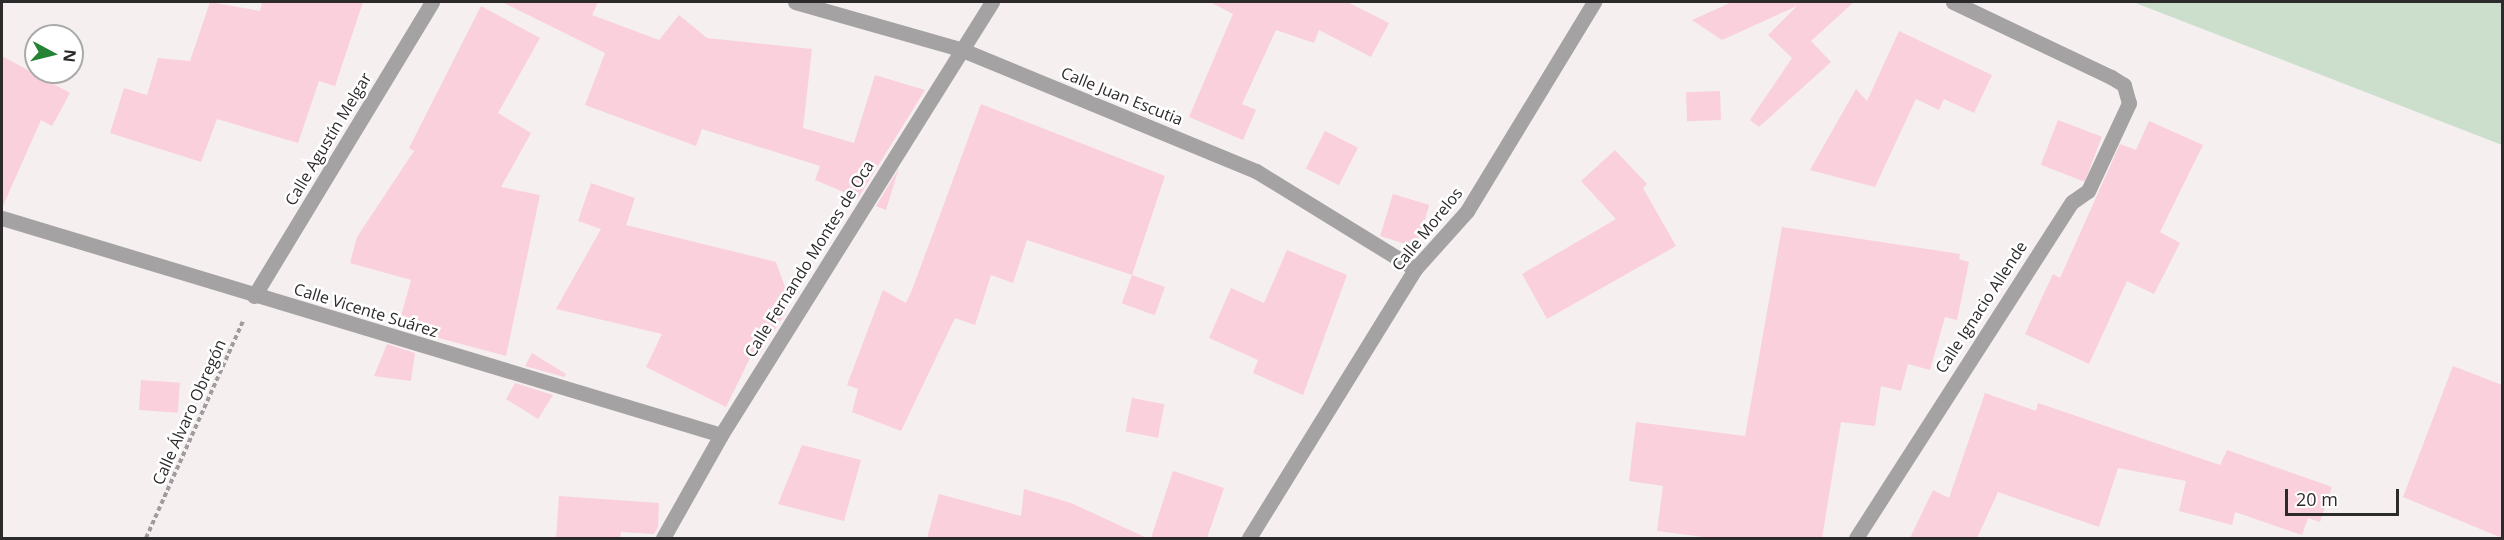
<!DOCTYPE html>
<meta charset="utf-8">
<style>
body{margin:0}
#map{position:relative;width:2504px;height:540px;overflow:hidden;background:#f5eff0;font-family:"Open Sans",sans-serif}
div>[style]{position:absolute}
.green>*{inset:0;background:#ccdfcd}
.building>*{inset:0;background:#fad0dc;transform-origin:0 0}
.path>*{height:4px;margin-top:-2px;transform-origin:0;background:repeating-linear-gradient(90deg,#a09b9c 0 4.5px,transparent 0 7.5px)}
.minor>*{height:15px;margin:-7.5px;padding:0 7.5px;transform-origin:7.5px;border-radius:7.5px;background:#a4a2a2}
span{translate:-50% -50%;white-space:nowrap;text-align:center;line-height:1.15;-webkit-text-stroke:5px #fff;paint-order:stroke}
.street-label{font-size:16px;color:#2d2a2b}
.frame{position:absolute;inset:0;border:3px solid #2d2a2b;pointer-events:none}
.north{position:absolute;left:24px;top:24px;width:60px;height:60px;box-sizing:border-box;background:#fff;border:2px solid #abaaaa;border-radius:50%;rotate:97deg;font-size:16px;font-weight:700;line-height:24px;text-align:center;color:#2d2a2b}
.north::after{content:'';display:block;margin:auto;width:21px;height:27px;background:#248335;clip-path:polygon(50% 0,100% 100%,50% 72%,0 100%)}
.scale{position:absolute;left:2285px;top:489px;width:114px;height:27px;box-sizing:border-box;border:3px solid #2d2a2b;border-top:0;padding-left:8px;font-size:18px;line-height:21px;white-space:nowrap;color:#2d2a2b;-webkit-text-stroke:4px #fff;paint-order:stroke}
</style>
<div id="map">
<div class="green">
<div style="clip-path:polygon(2133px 2px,2502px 2px,2502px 145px)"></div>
</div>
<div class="building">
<div style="clip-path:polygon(210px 2px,260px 11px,262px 2px,363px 2px,335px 86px,319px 81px,298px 143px,217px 119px,201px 162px,110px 133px,124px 88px,147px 95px,158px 58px,190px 61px)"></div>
<div style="clip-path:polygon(502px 2px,598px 2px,592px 15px,659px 40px,679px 15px,707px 38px,812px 49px,803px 128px,854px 143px,875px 75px,925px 90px,858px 198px,815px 180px,820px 166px,702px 129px,696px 146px,585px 105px,605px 53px)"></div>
<div style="clip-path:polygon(1210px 2px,1347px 2px,1389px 23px,1371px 57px,1319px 30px,1314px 43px,1276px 30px,1242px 104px,1256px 110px,1243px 140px,1189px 117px,1233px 14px)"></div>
<div style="clip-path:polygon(1732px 2px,1854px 2px,1811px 41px,1831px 62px,1759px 127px,1750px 120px,1792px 58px,1768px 35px,1797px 6px,1722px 40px,1692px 20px)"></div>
<div style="clip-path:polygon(481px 6px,540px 38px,498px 113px,531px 133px,501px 187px,540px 195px,506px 356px,398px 327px,411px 280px,350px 263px,357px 237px,414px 151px,409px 148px)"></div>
<div style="clip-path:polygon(1899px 31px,1992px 75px,1974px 113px,1944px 99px,1939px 110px,1916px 99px,1875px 187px,1810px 170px,1856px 89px,1867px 101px)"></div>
<div style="clip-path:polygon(2px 56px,70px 93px,52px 126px,41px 120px,2px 208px)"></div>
<div style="left:1720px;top:91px;width:29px;height:34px;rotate:88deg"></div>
<div style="clip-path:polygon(981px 104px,1165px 176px,1132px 275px,1027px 240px,1013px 283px,991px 275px,975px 325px,955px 318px,901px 431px,852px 412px,858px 389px,847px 385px,883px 290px,906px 303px,912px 290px)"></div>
<div style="left:2058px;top:120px;width:47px;height:48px;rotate:21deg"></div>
<div style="clip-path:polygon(2149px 121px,2203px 145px,2160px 232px,2180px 243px,2154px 294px,2127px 281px,2089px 364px,2025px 334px,2053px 274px,2060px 278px,2120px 144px,2136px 150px)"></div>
<div style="left:1325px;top:131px;width:37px;height:42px;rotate:27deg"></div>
<div style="clip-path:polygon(1615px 150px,1647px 184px,1643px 188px,1676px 246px,1547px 319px,1522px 274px,1616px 219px,1581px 181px)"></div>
<div style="clip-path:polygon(899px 168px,886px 210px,876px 206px)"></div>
<div style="clip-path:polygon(591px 183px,635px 198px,626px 225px,776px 262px,791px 304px,758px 357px,751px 356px,726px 407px,646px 367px,662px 334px,556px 309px,601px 229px,578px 221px)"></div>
<div style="left:1393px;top:194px;width:38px;height:44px;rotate:17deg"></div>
<div style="clip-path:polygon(1782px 227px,1960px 254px,1959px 259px,1969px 262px,1957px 320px,1945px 317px,1930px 370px,1908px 364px,1901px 391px,1881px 386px,1875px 426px,1841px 422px,1822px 538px,1711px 538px,1657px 531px,1663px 486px,1629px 481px,1636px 422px,1745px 436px)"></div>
<div style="clip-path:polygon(1287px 250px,1347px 275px,1303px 395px,1253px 373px,1258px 360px,1209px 338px,1231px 288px,1264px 303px)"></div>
<div style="left:1132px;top:275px;width:35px;height:30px;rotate:20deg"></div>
<div style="clip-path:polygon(387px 344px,415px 353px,411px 381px,374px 376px)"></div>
<div style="clip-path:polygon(532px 353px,566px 374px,564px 377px,525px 366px)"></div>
<div style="clip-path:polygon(2453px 366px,2502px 385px,2502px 538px,2403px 497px)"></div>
<div style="left:141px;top:380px;width:39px;height:30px;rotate:4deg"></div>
<div style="clip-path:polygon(515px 383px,553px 395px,538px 419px,506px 399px)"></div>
<div style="clip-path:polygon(1985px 393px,2036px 411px,2038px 403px,2220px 465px,2227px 450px,2332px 487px,2320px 522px,2308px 518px,2302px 535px,2235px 512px,2232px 525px,2179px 511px,2186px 481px,2118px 468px,2099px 527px,1998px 492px,1977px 538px,1910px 538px,1933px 490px,1949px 498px)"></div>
<div style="left:1132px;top:398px;width:33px;height:34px;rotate:11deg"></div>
<div style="clip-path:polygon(802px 445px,861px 460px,844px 521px,778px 504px)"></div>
<div style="clip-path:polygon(1173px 471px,1224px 488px,1207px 538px,1151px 538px)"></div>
<div style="clip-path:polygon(1024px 489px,1071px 503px,1147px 538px,927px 538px,939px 494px,1021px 516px)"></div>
<div style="clip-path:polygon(559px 496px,659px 503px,658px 527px,654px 534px,621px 532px,620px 538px,556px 538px)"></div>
</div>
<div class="path">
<div style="left:146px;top:538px;width:238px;rotate:-65.9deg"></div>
</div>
<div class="minor">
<div style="left:795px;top:2px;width:172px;rotate:15.9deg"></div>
<div style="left:960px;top:49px;width:320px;rotate:22.4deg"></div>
<div style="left:1256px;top:171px;width:187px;rotate:31.6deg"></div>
<div style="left:2px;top:218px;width:751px;rotate:16.79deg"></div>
<div style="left:254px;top:296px;width:344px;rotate:-58.8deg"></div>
<div style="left:663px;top:538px;width:118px;rotate:-60.6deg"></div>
<div style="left:721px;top:435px;width:511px;rotate:-57.96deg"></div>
<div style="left:1249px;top:538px;width:316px;rotate:-58.3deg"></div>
<div style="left:1415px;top:269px;width:78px;rotate:-48.1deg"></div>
<div style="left:1467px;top:211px;width:245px;rotate:-58.7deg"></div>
<div style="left:1856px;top:538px;width:399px;rotate:-57.3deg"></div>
<div style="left:2072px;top:202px;width:19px;rotate:-35deg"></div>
<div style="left:2088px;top:191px;width:97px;rotate:-65deg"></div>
<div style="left:2129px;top:103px;width:19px;rotate:-106deg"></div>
<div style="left:2124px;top:85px;width:15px;rotate:-148deg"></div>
<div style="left:2111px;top:77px;width:175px;rotate:-154.6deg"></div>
</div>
<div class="street-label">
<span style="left:1122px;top:96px;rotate:22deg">Calle Juan Escutia</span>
<span style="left:328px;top:139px;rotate:-59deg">Calle Agustín Melgar</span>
<span style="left:1427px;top:229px;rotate:-51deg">Calle Morelos</span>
<span style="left:809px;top:259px;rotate:-58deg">Calle Fernando Montes de Oca</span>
<span style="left:1981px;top:307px;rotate:-57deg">Calle Ignacio Allende</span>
<span style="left:366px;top:310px;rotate:17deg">Calle Vicente Suárez</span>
<span style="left:189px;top:412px;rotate:-66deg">Calle Álvaro Obregón</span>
</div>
<div class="frame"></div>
<div class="north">N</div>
<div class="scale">20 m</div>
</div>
